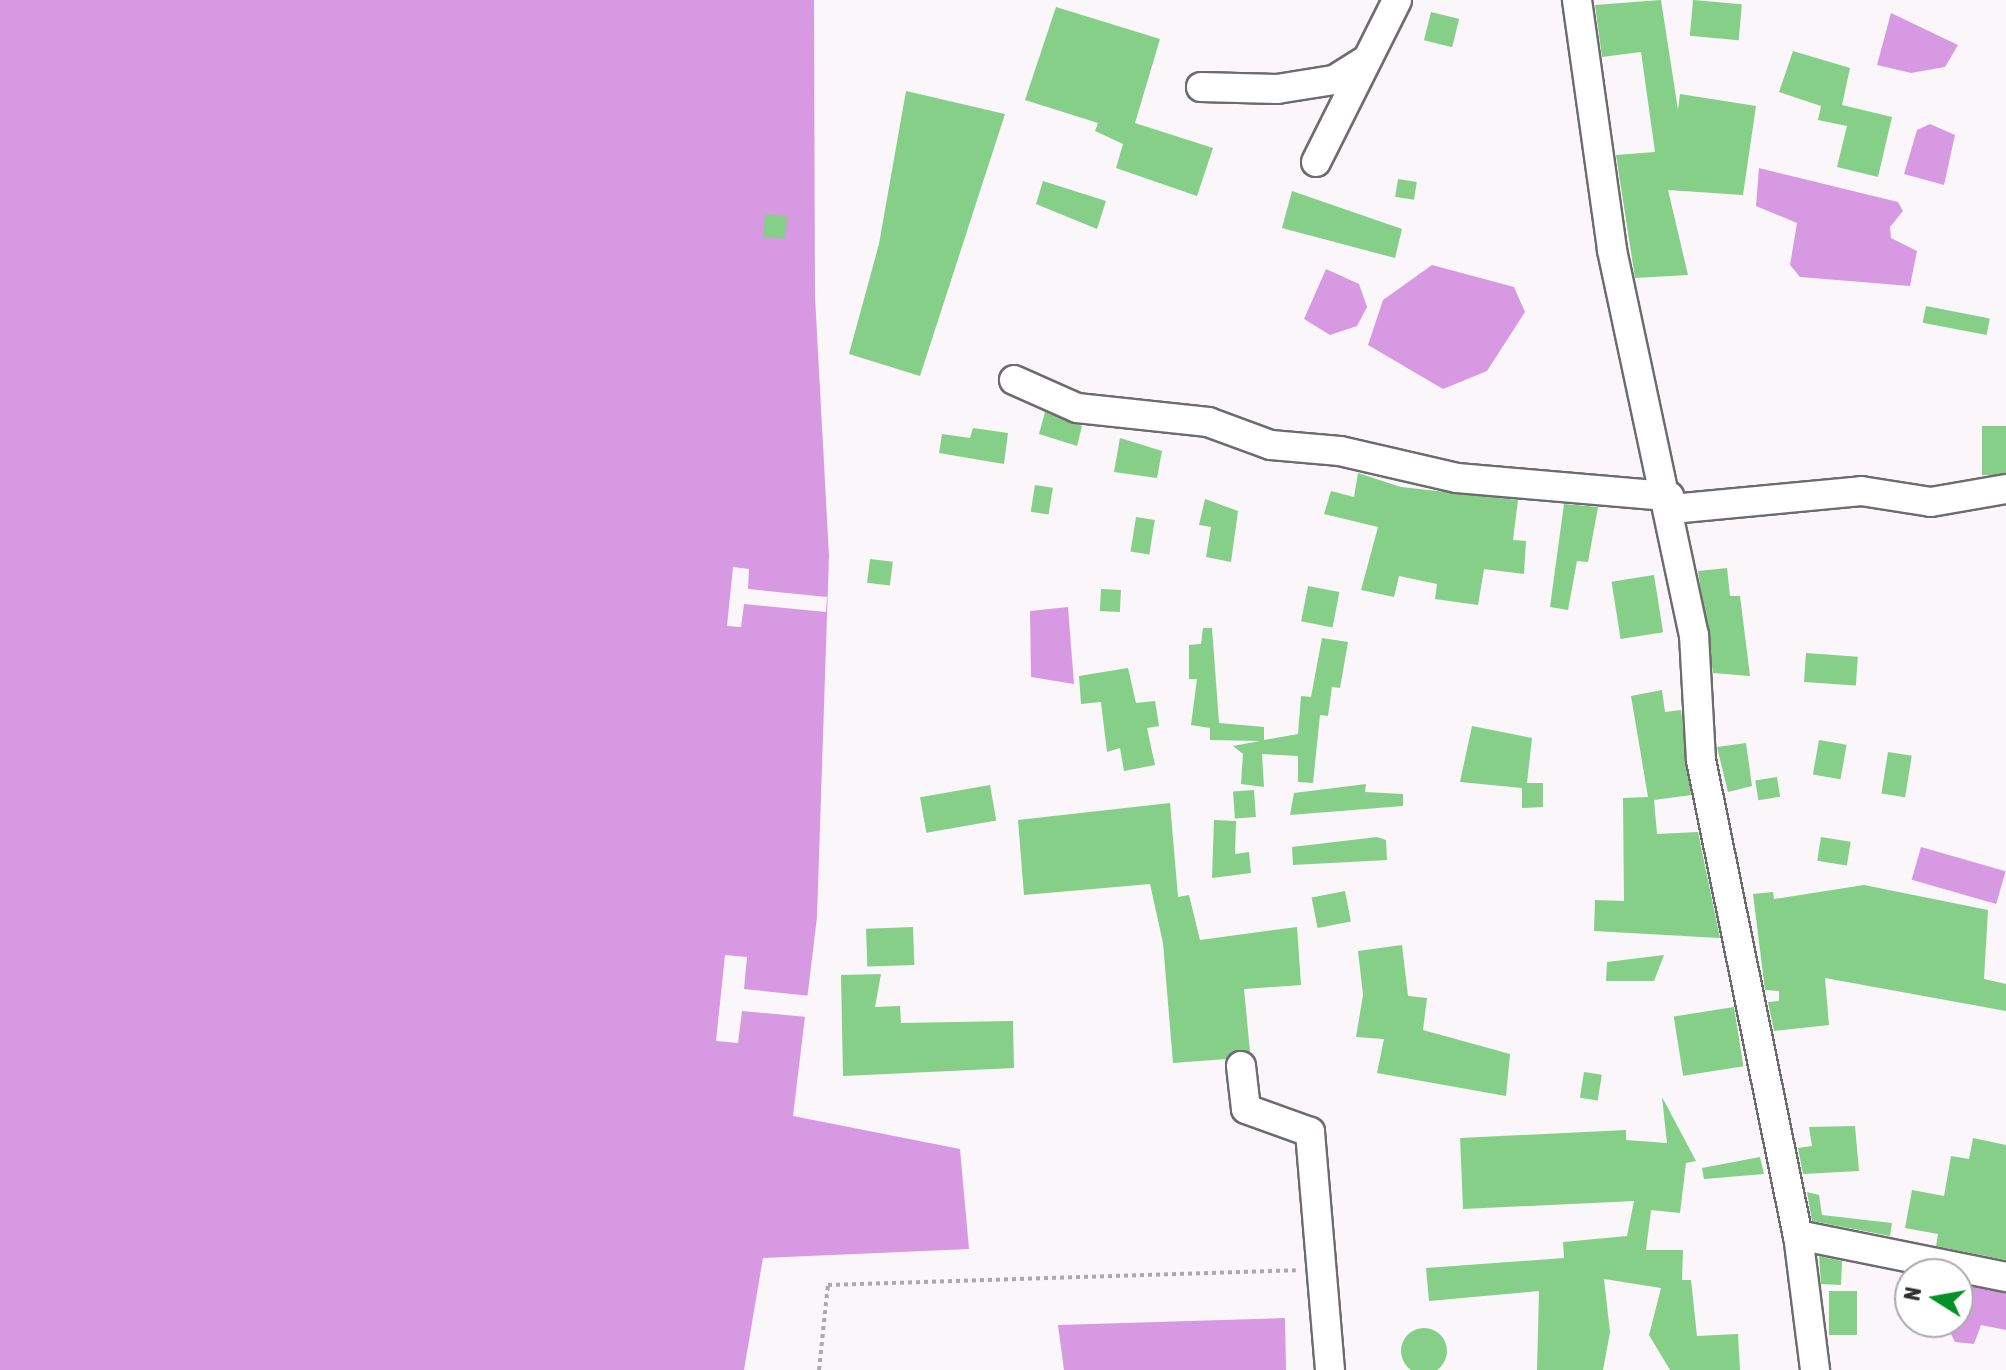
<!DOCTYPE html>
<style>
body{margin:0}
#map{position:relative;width:2006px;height:1370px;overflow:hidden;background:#faf6fa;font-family:"Asap Condensed",sans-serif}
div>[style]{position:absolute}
.water>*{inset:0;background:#d899e3;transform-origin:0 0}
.pier>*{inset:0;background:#faf6fa}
.building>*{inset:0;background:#86cf88;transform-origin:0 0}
.round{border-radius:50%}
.path>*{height:4px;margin-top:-2px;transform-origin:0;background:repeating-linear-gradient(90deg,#aba9ab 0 4px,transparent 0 8px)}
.roads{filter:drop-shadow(2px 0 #6e6b6f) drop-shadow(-2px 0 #6e6b6f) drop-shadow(0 2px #6e6b6f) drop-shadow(0 -2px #6e6b6f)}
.minor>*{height:28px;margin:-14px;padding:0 14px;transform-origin:14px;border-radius:14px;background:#fff}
span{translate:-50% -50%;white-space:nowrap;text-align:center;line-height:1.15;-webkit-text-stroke:6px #fff;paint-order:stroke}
.north{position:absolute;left:1894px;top:1258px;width:80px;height:80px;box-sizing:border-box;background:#fff;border:2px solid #acabac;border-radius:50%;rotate:281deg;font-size:22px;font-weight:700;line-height:32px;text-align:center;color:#2f2e2f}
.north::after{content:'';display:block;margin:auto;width:28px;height:36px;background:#049226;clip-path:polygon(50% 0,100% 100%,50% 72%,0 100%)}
</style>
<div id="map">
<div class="water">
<div style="clip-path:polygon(0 0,814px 0,815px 296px,829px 556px,817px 917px,793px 1116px,960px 1149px,969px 1249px,763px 1258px,744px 1370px,0 1370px)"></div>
<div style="clip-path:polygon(1891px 13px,1958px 45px,1945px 67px,1911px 73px,1877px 65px)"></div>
<div style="clip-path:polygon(1930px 124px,1955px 135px,1944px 185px,1904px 174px,1917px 130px)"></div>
<div style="clip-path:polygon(1759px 168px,1898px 202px,1903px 211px,1890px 227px,1891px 238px,1917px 251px,1910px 286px,1800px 277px,1790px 265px,1797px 223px,1756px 206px)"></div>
<div style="clip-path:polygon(1432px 265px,1514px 287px,1525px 312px,1487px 371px,1443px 389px,1368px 345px,1383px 300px)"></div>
<div style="clip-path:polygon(1326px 269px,1359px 284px,1367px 307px,1357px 326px,1330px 335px,1304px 319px)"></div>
<div style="clip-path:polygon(1068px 607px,1074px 684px,1031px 677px,1030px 611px)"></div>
<div style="left:1921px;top:847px;width:88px;height:34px;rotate:16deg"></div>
<div style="clip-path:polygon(1958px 1279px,2006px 1290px,2006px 1330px,1981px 1325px,1974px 1344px,1955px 1342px,1945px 1322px,1958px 1322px)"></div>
<div style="clip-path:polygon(1285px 1318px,1286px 1370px,1064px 1370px,1058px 1325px)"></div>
</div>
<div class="pier">
<div style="clip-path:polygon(733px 567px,749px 569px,748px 589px,827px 597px,826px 612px,744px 604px,741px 627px,727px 626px)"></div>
<div style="clip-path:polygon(725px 955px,747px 957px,744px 989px,811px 996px,807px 1017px,742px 1011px,738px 1043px,716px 1041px)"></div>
</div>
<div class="building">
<div style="clip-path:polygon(1661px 0,1678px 110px,1680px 94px,1756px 106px,1743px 195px,1668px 190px,1688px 275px,1635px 278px,1616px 155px,1655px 152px,1641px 52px,1602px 57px,1595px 5px)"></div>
<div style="left:1693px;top:0;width:49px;height:36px;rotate:5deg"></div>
<div style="clip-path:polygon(1056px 7px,1160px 39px,1135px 123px,1213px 148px,1197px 196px,1116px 168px,1123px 144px,1095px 131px,1098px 123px,1025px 100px)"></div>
<div style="left:1431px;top:12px;width:29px;height:29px;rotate:14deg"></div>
<div style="clip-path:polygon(1793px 51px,1850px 68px,1842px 105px,1892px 117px,1878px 177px,1837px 167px,1847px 126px,1818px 120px,1821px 106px,1779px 92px)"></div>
<div style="clip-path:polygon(906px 91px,1005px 114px,920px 376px,849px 354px,879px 244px)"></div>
<div style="left:1398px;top:179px;width:19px;height:18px;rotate:9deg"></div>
<div style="clip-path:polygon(1043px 181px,1106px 201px,1097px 229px,1036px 204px)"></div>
<div style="clip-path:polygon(1292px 191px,1402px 229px,1395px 258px,1282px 228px)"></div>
<div style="left:765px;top:214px;width:22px;height:23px;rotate:5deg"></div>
<div style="left:1926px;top:306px;width:65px;height:17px;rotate:11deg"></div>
<div style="clip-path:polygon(1045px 412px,1082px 426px,1077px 446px,1039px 434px)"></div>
<div style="left:1982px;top:426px;width:24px;height:49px"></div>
<div style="clip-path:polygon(973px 428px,1008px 433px,1004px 464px,939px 453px,942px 434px,970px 438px)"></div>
<div style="clip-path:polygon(1120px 438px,1162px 451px,1157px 478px,1114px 472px)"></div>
<div style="clip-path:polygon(1358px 473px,1401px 487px,1518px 500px,1513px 540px,1526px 541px,1524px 574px,1484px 569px,1478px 605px,1435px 599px,1437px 584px,1399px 576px,1394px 597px,1361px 590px,1378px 527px,1324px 514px,1331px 491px,1354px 497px)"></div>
<div style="left:1035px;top:485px;width:18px;height:27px;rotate:9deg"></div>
<div style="clip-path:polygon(1205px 499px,1238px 511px,1231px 562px,1206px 557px,1211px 527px,1199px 525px)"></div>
<div style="clip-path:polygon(1564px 504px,1598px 507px,1588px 562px,1577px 561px,1568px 610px,1550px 607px)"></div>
<div style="left:1136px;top:517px;width:19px;height:35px;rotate:9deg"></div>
<div style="left:870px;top:559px;width:23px;height:24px;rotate:7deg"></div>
<div style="clip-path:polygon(1727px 568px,1730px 596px,1740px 596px,1750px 676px,1713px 673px,1698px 571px)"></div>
<div style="left:1654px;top:575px;width:58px;height:43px;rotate:81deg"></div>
<div style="left:1308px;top:586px;width:32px;height:36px;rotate:11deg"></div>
<div style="left:1101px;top:589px;width:20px;height:22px;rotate:3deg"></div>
<div style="clip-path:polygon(1203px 628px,1212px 628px,1219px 723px,1264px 727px,1264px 740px,1298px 734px,1301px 696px,1311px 697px,1322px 638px,1348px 642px,1340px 688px,1332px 687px,1328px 716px,1320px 715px,1313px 783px,1298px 782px,1298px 756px,1262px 754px,1264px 787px,1241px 784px,1243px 754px,1233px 746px,1260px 741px,1210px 740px,1210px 728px,1191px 725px,1197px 679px,1189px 679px,1189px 645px,1201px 644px)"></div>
<div style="left:1806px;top:653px;width:52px;height:29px;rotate:4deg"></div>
<div style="clip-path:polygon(1128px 668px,1136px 703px,1155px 701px,1159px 726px,1147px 728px,1155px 765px,1124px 771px,1120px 748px,1107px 752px,1101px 702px,1081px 704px,1079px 676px)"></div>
<div style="clip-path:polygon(1662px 690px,1665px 712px,1681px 710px,1691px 795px,1654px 800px,1657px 834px,1698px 832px,1720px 938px,1594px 931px,1595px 900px,1624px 901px,1623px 798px,1648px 797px,1631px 696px)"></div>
<div style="clip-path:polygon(1472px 726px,1532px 738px,1527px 783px,1543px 783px,1543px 807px,1522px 808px,1522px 788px,1460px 782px)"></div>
<div style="left:1819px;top:740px;width:28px;height:35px;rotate:10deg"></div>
<div style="clip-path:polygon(1746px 743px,1752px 786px,1728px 792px,1717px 747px)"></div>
<div style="left:1888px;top:752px;width:24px;height:42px;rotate:9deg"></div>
<div style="left:1777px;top:777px;width:20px;height:22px;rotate:81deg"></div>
<div style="clip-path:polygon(1366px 784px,1365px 792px,1403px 794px,1403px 806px,1290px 815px,1294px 793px)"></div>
<div style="left:990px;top:785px;width:36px;height:71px;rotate:80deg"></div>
<div style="left:1254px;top:790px;width:27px;height:21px;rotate:86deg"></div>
<div style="clip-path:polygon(1170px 803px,1178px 897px,1189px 895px,1200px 940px,1297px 927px,1301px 985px,1244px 989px,1250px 1052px,1226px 1059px,1173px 1063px,1163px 943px,1150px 884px,1024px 895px,1018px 820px)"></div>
<div style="clip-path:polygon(1214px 820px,1236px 821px,1235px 854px,1249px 852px,1251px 873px,1212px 878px)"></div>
<div style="clip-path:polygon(1377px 837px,1386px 840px,1387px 860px,1293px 865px,1292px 847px)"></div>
<div style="left:1821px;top:837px;width:30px;height:24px;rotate:9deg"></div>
<div style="clip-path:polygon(1864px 885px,1988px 910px,1984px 979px,2006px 984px,2006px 1011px,1825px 978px,1829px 1025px,1774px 1031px,1768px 1002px,1779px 1001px,1779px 991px,1765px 990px,1753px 894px,1773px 892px,1774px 899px)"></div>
<div style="left:1345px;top:891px;width:31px;height:34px;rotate:79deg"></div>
<div style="left:913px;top:927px;width:38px;height:47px;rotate:88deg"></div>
<div style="clip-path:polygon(1402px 945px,1408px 996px,1427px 998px,1423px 1030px,1510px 1054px,1506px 1096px,1377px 1073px,1384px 1039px,1356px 1037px,1363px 995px,1358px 951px)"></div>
<div style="clip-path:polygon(1664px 955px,1654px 981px,1606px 981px,1607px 962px)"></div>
<div style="clip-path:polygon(881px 974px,875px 1007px,900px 1006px,901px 1023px,1013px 1021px,1014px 1068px,843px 1076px,841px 975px)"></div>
<div style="left:1734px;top:1007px;width:60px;height:61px;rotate:81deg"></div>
<div style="left:1584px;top:1072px;width:18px;height:26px;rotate:9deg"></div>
<div style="clip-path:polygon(1662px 1097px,1696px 1161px,1686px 1163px,1680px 1213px,1651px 1210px,1646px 1250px,1683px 1250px,1682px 1280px,1691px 1280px,1697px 1336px,1738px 1334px,1740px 1370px,1670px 1370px,1649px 1335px,1661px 1288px,1604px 1279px,1610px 1332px,1603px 1370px,1537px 1370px,1539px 1291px,1429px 1301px,1426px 1268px,1564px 1258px,1563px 1242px,1627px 1236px,1634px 1201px,1463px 1209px,1460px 1138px,1626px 1130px,1626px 1140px,1667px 1143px)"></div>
<div style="clip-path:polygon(1855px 1126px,1859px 1171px,1803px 1174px,1798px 1148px,1812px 1146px,1809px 1127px)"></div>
<div style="clip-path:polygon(1973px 1138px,2006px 1145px,2006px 1260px,1936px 1246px,1938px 1234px,1905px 1228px,1912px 1190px,1944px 1196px,1951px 1156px,1969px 1159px)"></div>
<div style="clip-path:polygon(1760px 1157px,1764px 1174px,1704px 1179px,1702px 1168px)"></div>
<div style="clip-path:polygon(1807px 1192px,1819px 1195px,1822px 1215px,1892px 1223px,1890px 1236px,1812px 1221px)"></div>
<div style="clip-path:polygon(1819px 1256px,1842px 1261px,1841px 1285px,1821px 1284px)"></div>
<div style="left:1829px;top:1291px;width:28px;height:44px"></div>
<div class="round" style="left:1401px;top:1328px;width:46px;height:46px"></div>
</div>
<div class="path">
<div style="left:819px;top:1370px;width:85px;rotate:-84deg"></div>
<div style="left:828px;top:1285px;width:468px;rotate:-1.8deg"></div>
</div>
<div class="roads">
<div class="minor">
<div style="left:1577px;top:0;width:252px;rotate:82deg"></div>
<div style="left:1612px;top:250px;width:394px;rotate:78deg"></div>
<div style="left:1694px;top:635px;width:125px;rotate:86.8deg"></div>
<div style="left:1701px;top:760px;width:485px;rotate:78.5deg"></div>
<div style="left:1798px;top:1235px;width:136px;rotate:82.8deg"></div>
<div style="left:1201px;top:87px;width:76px;rotate:1.5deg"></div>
<div style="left:1277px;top:89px;width:58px;rotate:-9deg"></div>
<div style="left:1334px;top:80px;width:36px;rotate:-32deg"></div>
<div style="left:1316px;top:162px;width:181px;rotate:-63.4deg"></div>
<div style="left:1014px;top:380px;width:69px;rotate:24deg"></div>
<div style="left:1077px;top:408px;width:132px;rotate:6.1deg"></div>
<div style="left:1208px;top:422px;width:67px;rotate:20.1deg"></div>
<div style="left:1271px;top:445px;width:69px;rotate:5deg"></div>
<div style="left:1340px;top:451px;width:120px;rotate:13deg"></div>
<div style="left:1457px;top:478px;width:213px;rotate:4.9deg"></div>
<div style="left:1672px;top:509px;width:190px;rotate:-5.4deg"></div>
<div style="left:1861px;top:491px;width:71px;rotate:8.9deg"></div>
<div style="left:1931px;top:502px;width:76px;rotate:-9.8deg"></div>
<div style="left:1241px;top:1066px;width:43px;rotate:83.4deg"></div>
<div style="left:1246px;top:1109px;width:68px;rotate:19.8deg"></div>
<div style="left:1310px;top:1132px;width:239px;rotate:85.2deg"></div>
<div style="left:1798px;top:1235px;width:212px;rotate:11.4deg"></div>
</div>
</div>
<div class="north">N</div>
</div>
